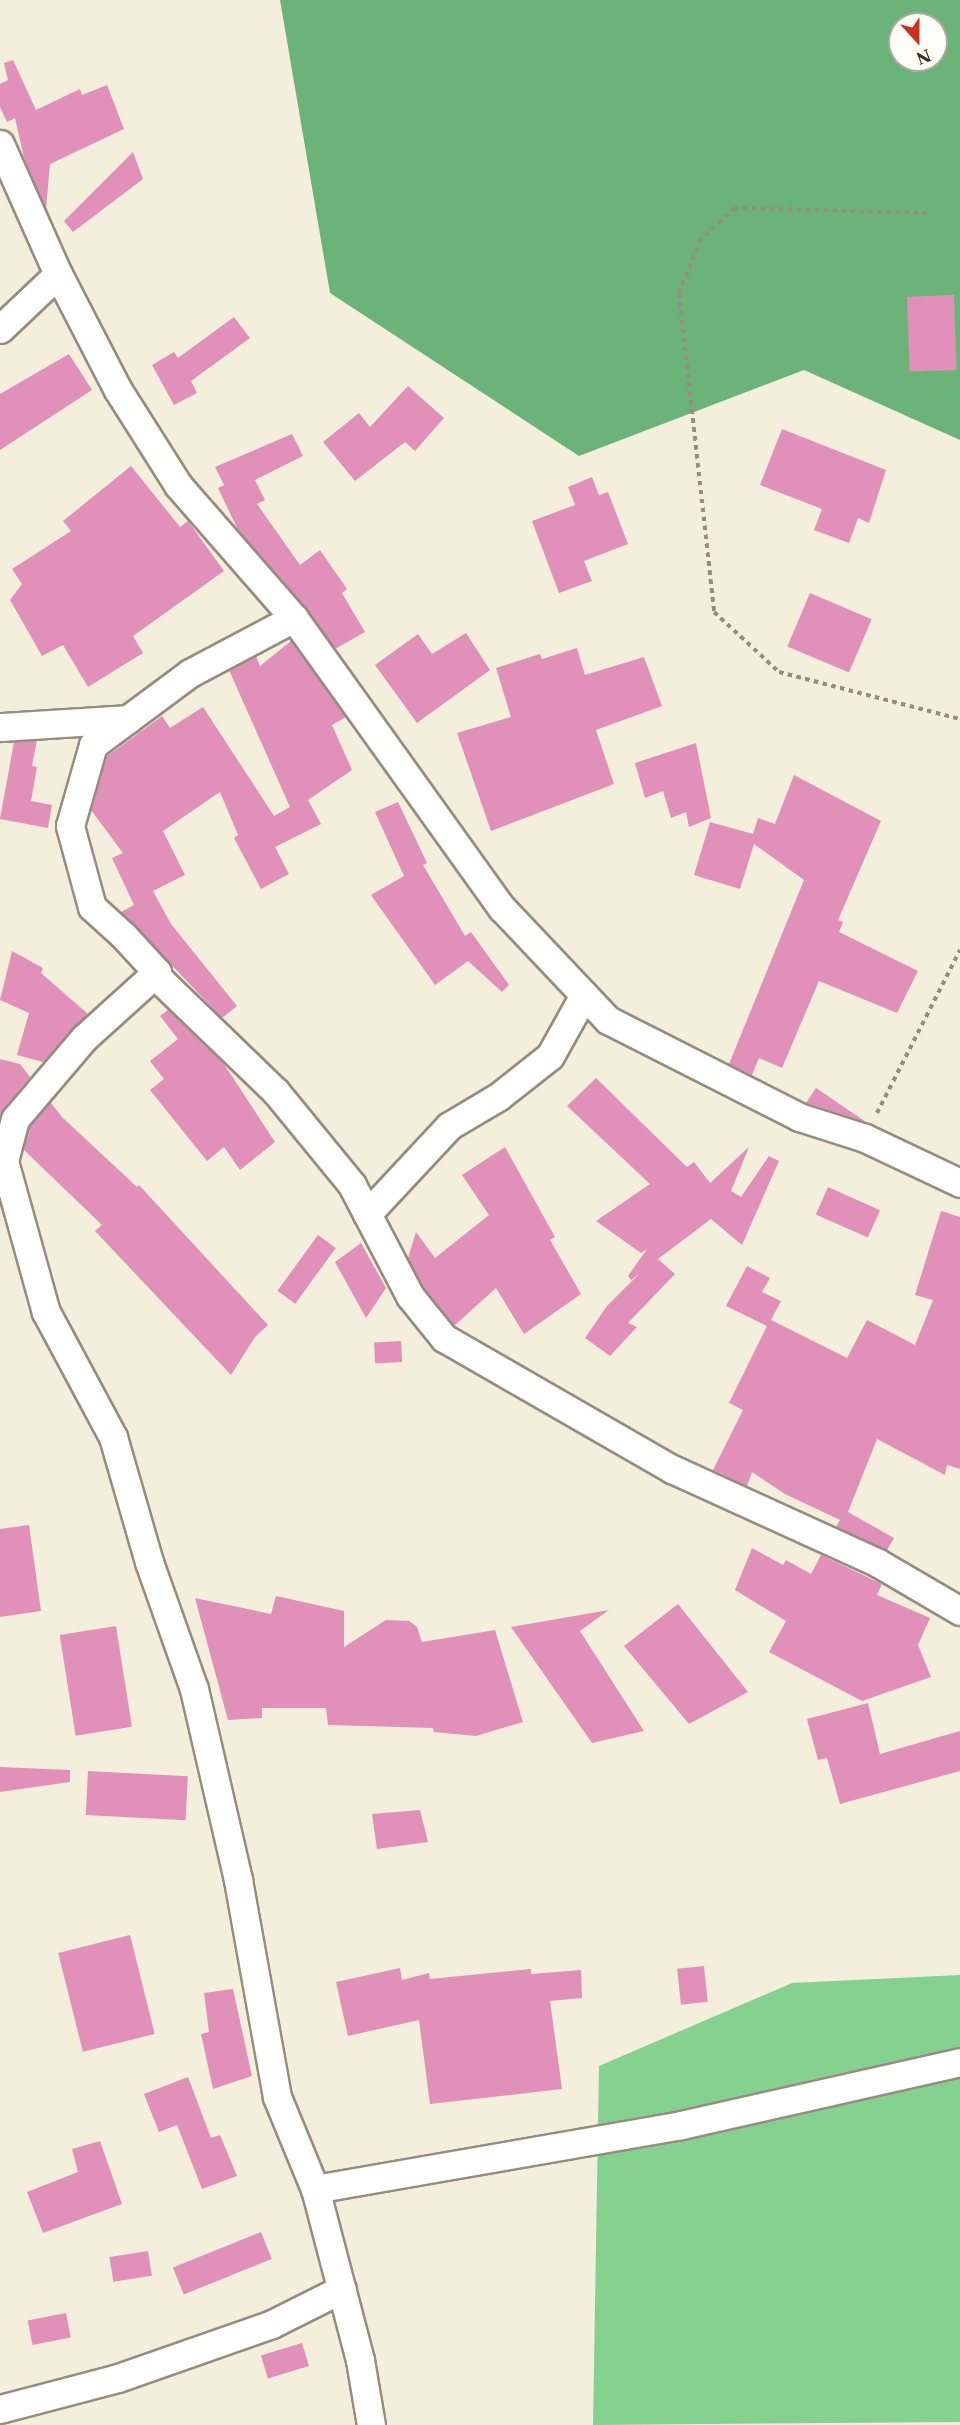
<!DOCTYPE html>
<style>
body{margin:0}
#map{position:relative;width:960px;height:2425px;overflow:hidden;background:#f3efdc;font-family:"Libre Caslon Text",serif}
div>[style]{position:absolute}
.green>*{inset:0;background:#85d18f}
.forest>*{inset:0;background:#6cb37a}
.building>*{inset:0;background:#e090b9;transform-origin:0 0}
.path>*{height:4px;margin-top:-2px;transform-origin:0;background:repeating-linear-gradient(90deg,#978c7d 0 4.5px,transparent 0 9px)}
.roads{filter:drop-shadow(2px 0 #978c7d) drop-shadow(-2px 0 #978c7d) drop-shadow(0 2px #978c7d) drop-shadow(0 -2px #978c7d)}
.street>*{height:27px;margin:-13.5px;padding:0 13.5px;transform-origin:13.5px;border-radius:13.5px;background:#fff}
span{translate:-50% -50%;white-space:nowrap;text-align:center;line-height:1.15;-webkit-text-stroke:4.5px #fdfcf7;paint-order:stroke}
.north{position:absolute;left:888px;top:12px;width:60px;height:60px;box-sizing:border-box;background:#fdfcf7;border:2px solid #afa8a0;border-radius:50%;rotate:159deg;font-size:16px;font-weight:700;line-height:24px;text-align:center;color:#3b2a1e}
.north::after{content:'';display:block;margin:auto;width:21px;height:27px;background:#c8321e;clip-path:polygon(50% 0,100% 100%,50% 72%,0 100%)}
</style>
<div id="map">
<div class="green">
<div style="clip-path:polygon(960px 1975px,960px 2422px,593px 2425px,599px 2066px,792px 1983px)"></div>
</div>
<div class="forest">
<div style="clip-path:polygon(evenodd,280px 0,960px 0,960px 440px,804px 370px,579px 456px,330px 293px,280px 0,900px 24px,936px 24px,936px 60px,900px 60px,900px 24px)"></div>
</div>
<div class="building">
<div style="clip-path:polygon(13px 60px,36px 110px,80px 89px,82px 95px,107px 85px,124px 129px,50px 164px,46px 209px,24px 158px,15px 118px,7px 122px,0 107px,0 84px,8px 80px,4px 63px)"></div>
<div style="clip-path:polygon(133px 152px,143px 179px,73px 232px,64px 221px)"></div>
<div style="left:954px;top:295px;width:75px;height:47px;rotate:88deg"></div>
<div style="clip-path:polygon(234px 317px,250px 338px,191px 381px,197px 393px,174px 405px,152px 365px,174px 352px,178px 358px)"></div>
<div style="clip-path:polygon(69px 354px,92px 390px,0 450px,0 394px)"></div>
<div style="clip-path:polygon(408px 386px,444px 418px,415px 451px,405px 442px,355px 481px,323px 442px,359px 413px,370px 427px)"></div>
<div style="clip-path:polygon(782px 429px,886px 470px,869px 523px,858px 518px,849px 543px,814px 530px,822px 509px,760px 485px)"></div>
<div style="clip-path:polygon(292px 434px,303px 456px,255px 480px,265px 500px,257px 504px,300px 565px,320px 550px,347px 589px,342px 593px,365px 632px,335px 649px,306px 608px,238px 530px,218px 488px,224px 485px,215px 467px)"></div>
<div style="clip-path:polygon(131px 466px,180px 527px,188px 521px,224px 571px,133px 636px,143px 653px,88px 687px,63px 645px,42px 656px,10px 600px,22px 584px,12px 569px,71px 531px,63px 521px)"></div>
<div style="clip-path:polygon(592px 477px,599px 495px,608px 492px,628px 544px,584px 561px,592px 581px,559px 593px,532px 521px,575px 505px,568px 487px)"></div>
<div style="left:810px;top:593px;width:67px;height:58px;rotate:23deg"></div>
<div style="clip-path:polygon(466px 633px,490px 670px,417px 723px,375px 665px,418px 634px,432px 654px)"></div>
<div style="clip-path:polygon(291px 641px,346px 717px,332px 725px,352px 770px,308px 800px,321px 824px,275px 847px,289px 874px,261px 889px,234px 838px,238px 835px,220px 792px,163px 831px,185px 875px,153px 891px,171px 924px,237px 1006px,222px 1018px,121px 912px,134px 905px,112px 858px,123px 853px,91px 810px,106px 757px,162px 716px,170px 728px,203px 707px,274px 816px,290px 807px,229px 670px,256px 656px,260px 666px)"></div>
<div style="clip-path:polygon(577px 648px,585px 675px,644px 657px,662px 706px,596px 730px,614px 784px,491px 831px,457px 733px,511px 717px,496px 668px,540px 654px,542px 659px)"></div>
<div style="clip-path:polygon(37px 740px,32px 766px,37px 767px,31px 801px,52px 805px,48px 828px,0 819px,14px 742px)"></div>
<div style="clip-path:polygon(696px 743px,711px 818px,689px 827px,686px 812px,671px 818px,663px 791px,645px 798px,635px 763px)"></div>
<div style="clip-path:polygon(794px 775px,881px 821px,838px 920px,843px 922px,839px 932px,918px 971px,897px 1013px,819px 981px,782px 1068px,759px 1058px,752px 1075px,729px 1064px,804px 880px,754px 844px,740px 889px,694px 875px,710px 822px,753px 834px,758px 818px,775px 824px)"></div>
<div style="clip-path:polygon(398px 802px,427px 863px,423px 865px,465px 936px,471px 932px,509px 985px,502px 992px,468px 961px,435px 985px,371px 895px,404px 876px,375px 812px)"></div>
<div style="clip-path:polygon(12px 951px,43px 968px,41px 973px,88px 1014px,43px 1062px,17px 1055px,29px 1013px,0 1000px)"></div>
<div style="clip-path:polygon(168px 1010px,224px 1064px,275px 1142px,240px 1170px,224px 1147px,207px 1161px,150px 1090px,164px 1079px,150px 1061px,178px 1039px,160px 1016px)"></div>
<div style="clip-path:polygon(0 1059px,20px 1064px,30px 1077px,0 1114px)"></div>
<div style="clip-path:polygon(596px 1078px,687px 1167px,694px 1162px,710px 1183px,749px 1147px,731px 1191px,741px 1197px,769px 1156px,779px 1161px,742px 1245px,711px 1219px,658px 1259px,675px 1274px,628px 1323px,637px 1327px,610px 1356px,585px 1338px,607px 1306px,640px 1273px,631px 1280px,628px 1276px,647px 1249px,641px 1253px,596px 1221px,650px 1184px,567px 1106px)"></div>
<div style="clip-path:polygon(816px 1088px,866px 1122px,806px 1103px)"></div>
<div style="clip-path:polygon(50px 1102px,63px 1118px,137px 1187px,139px 1185px,268px 1325px,255px 1337px,231px 1375px,95px 1231px,102px 1225px,24px 1150px,21px 1163px,29px 1126px)"></div>
<div style="clip-path:polygon(505px 1147px,555px 1237px,550px 1240px,581px 1294px,524px 1334px,496px 1288px,454px 1326px,423px 1287px,408px 1258px,416px 1232px,435px 1258px,489px 1215px,462px 1175px)"></div>
<div style="left:828px;top:1187px;width:57px;height:30px;rotate:24deg"></div>
<div style="clip-path:polygon(941px 1211px,960px 1217px,960px 1469px,947px 1465px,945px 1475px,877px 1439px,848px 1512px,894px 1538px,887px 1550px,836px 1527px,840px 1520px,785px 1494px,752px 1472px,747px 1486px,713px 1470px,743px 1410px,729px 1403px,767px 1326px,726px 1306px,747px 1266px,770px 1278px,762px 1292px,781px 1301px,771px 1320px,847px 1358px,867px 1320px,915px 1345px,933px 1300px,915px 1295px)"></div>
<div style="left:318px;top:1235px;width:22px;height:69px;rotate:36deg"></div>
<div style="clip-path:polygon(361px 1243px,386px 1288px,366px 1318px,335px 1262px)"></div>
<div style="left:401px;top:1341px;width:21px;height:27px;rotate:87deg"></div>
<div style="clip-path:polygon(29px 1525px,41px 1611px,0 1617px,0 1529px)"></div>
<div style="clip-path:polygon(752px 1548px,783px 1565px,786px 1560px,811px 1574px,821px 1555px,882px 1584px,877px 1595px,930px 1618px,918px 1645px,931px 1677px,862px 1701px,769px 1652px,786px 1621px,735px 1590px)"></div>
<div style="clip-path:polygon(276px 1596px,344px 1611px,344px 1647px,386px 1620px,409px 1621px,417px 1627px,422px 1642px,495px 1630px,523px 1722px,476px 1736px,434px 1732px,433px 1728px,328px 1725px,326px 1708px,262px 1708px,262px 1718px,228px 1720px,195px 1598px,271px 1614px)"></div>
<div style="clip-path:polygon(678px 1604px,748px 1692px,689px 1724px,624px 1646px)"></div>
<div style="clip-path:polygon(609px 1610px,580px 1631px,644px 1731px,592px 1743px,511px 1627px)"></div>
<div style="left:116px;top:1626px;width:102px;height:57px;rotate:81deg"></div>
<div style="clip-path:polygon(868px 1703px,880px 1754px,960px 1731px,960px 1771px,840px 1804px,827px 1758px,818px 1760px,807px 1719px)"></div>
<div style="clip-path:polygon(0 1767px,70px 1770px,70px 1782px,0 1792px)"></div>
<div style="left:88px;top:1771px;width:100px;height:44px;rotate:3deg"></div>
<div style="clip-path:polygon(420px 1810px,428px 1842px,377px 1849px,372px 1814px)"></div>
<div style="left:130px;top:1935px;width:102px;height:74px;rotate:76deg"></div>
<div style="left:704px;top:1966px;width:36px;height:27px;rotate:84deg"></div>
<div style="clip-path:polygon(400px 1968px,402px 1980px,429px 1973px,430px 1979px,531px 1969px,531px 1974px,581px 1970px,582px 1998px,550px 2001px,562px 2089px,430px 2104px,419px 2020px,348px 2036px,336px 1982px)"></div>
<div style="clip-path:polygon(233px 1989px,252px 2076px,213px 2089px,201px 2034px,209px 2032px,204px 1993px)"></div>
<div style="clip-path:polygon(188px 2077px,211px 2138px,220px 2135px,237px 2176px,202px 2189px,177px 2125px,159px 2132px,144px 2094px)"></div>
<div style="clip-path:polygon(100px 2141px,122px 2204px,43px 2233px,27px 2192px,78px 2172px,72px 2149px)"></div>
<div style="left:261px;top:2232px;width:29px;height:95px;rotate:68deg"></div>
<div style="left:148px;top:2251px;width:25px;height:39px;rotate:81deg"></div>
<div style="left:66px;top:2313px;width:25px;height:39px;rotate:79deg"></div>
<div style="left:302px;top:2343px;width:24px;height:43px;rotate:73deg"></div>
</div>
<div class="path">
<div style="left:927px;top:213px;width:192px;rotate:-178.5deg"></div>
<div style="left:735px;top:208px;width:46px;rotate:137.6deg"></div>
<div style="left:701px;top:239px;width:58px;rotate:112.2deg"></div>
<div style="left:679px;top:293px;width:321px;rotate:83.7deg"></div>
<div style="left:714px;top:612px;width:88px;rotate:42.7deg"></div>
<div style="left:779px;top:672px;width:187px;rotate:14.6deg"></div>
<div style="left:877px;top:1113px;width:183px;rotate:-63deg"></div>
</div>
<div class="roads">
<div class="street">
<div style="left:0;top:144px;width:142px;rotate:66deg"></div>
<div style="left:58px;top:274px;width:131px;rotate:62.7deg"></div>
<div style="left:118px;top:390px;width:112px;rotate:57.7deg"></div>
<div style="left:178px;top:485px;width:176px;rotate:48.9deg"></div>
<div style="left:294px;top:618px;width:357px;rotate:54.4deg"></div>
<div style="left:502px;top:908px;width:154px;rotate:46.6deg"></div>
<div style="left:608px;top:1020px;width:214px;rotate:26.9deg"></div>
<div style="left:799px;top:1117px;width:69px;rotate:17.7deg"></div>
<div style="left:865px;top:1138px;width:105px;rotate:25.3deg"></div>
<div style="left:0;top:329px;width:80px;rotate:-43.5deg"></div>
<div style="left:294px;top:618px;width:118px;rotate:152.1deg"></div>
<div style="left:190px;top:673px;width:121px;rotate:143.4deg"></div>
<div style="left:93px;top:745px;width:84px;rotate:105.9deg"></div>
<div style="left:70px;top:826px;width:84px;rotate:74.8deg"></div>
<div style="left:92px;top:907px;width:42px;rotate:42.1deg"></div>
<div style="left:123px;top:935px;width:50px;rotate:47.4deg"></div>
<div style="left:157px;top:972px;width:5px;rotate:90deg"></div>
<div style="left:157px;top:977px;width:165px;rotate:44deg"></div>
<div style="left:276px;top:1092px;width:120px;rotate:50.7deg"></div>
<div style="left:352px;top:1185px;width:125px;rotate:62.4deg"></div>
<div style="left:410px;top:1296px;width:54px;rotate:51deg"></div>
<div style="left:444px;top:1338px;width:263px;rotate:29.9deg"></div>
<div style="left:672px;top:1469px;width:226px;rotate:24.5deg"></div>
<div style="left:878px;top:1563px;width:95px;rotate:30.3deg"></div>
<div style="left:0;top:727px;width:128px;rotate:-3.6deg"></div>
<div style="left:157px;top:972px;width:98px;rotate:137.9deg"></div>
<div style="left:84px;top:1038px;width:106px;rotate:130.4deg"></div>
<div style="left:15px;top:1119px;width:43px;rotate:104.7deg"></div>
<div style="left:4px;top:1161px;width:157px;rotate:74.5deg"></div>
<div style="left:46px;top:1312px;width:142px;rotate:61.8deg"></div>
<div style="left:113px;top:1437px;width:130px;rotate:73.9deg"></div>
<div style="left:149px;top:1562px;width:135px;rotate:70.5deg"></div>
<div style="left:194px;top:1689px;width:196px;rotate:77deg"></div>
<div style="left:238px;top:1880px;width:220px;rotate:79.8deg"></div>
<div style="left:277px;top:2097px;width:100px;rotate:67.6deg"></div>
<div style="left:367px;top:1214px;width:120px;rotate:-47deg"></div>
<div style="left:449px;top:1126px;width:57px;rotate:-30.6deg"></div>
<div style="left:498px;top:1097px;width:66px;rotate:-38.3deg"></div>
<div style="left:550px;top:1056px;width:70px;rotate:-60.9deg"></div>
<div style="left:0;top:2409px;width:122px;rotate:-14.7deg"></div>
<div style="left:118px;top:2378px;width:163px;rotate:-19.3deg"></div>
<div style="left:272px;top:2324px;width:78px;rotate:-26.6deg"></div>
<div style="left:371px;top:2425px;width:66px;rotate:-99.6deg"></div>
<div style="left:360px;top:2360px;width:177px;rotate:-104.7deg"></div>
<div style="left:315px;top:2189px;width:372px;rotate:-9.9deg"></div>
<div style="left:681px;top:2125px;width:286px;rotate:-12.7deg"></div>
</div>
</div>
<div class="north">N</div>
</div>
